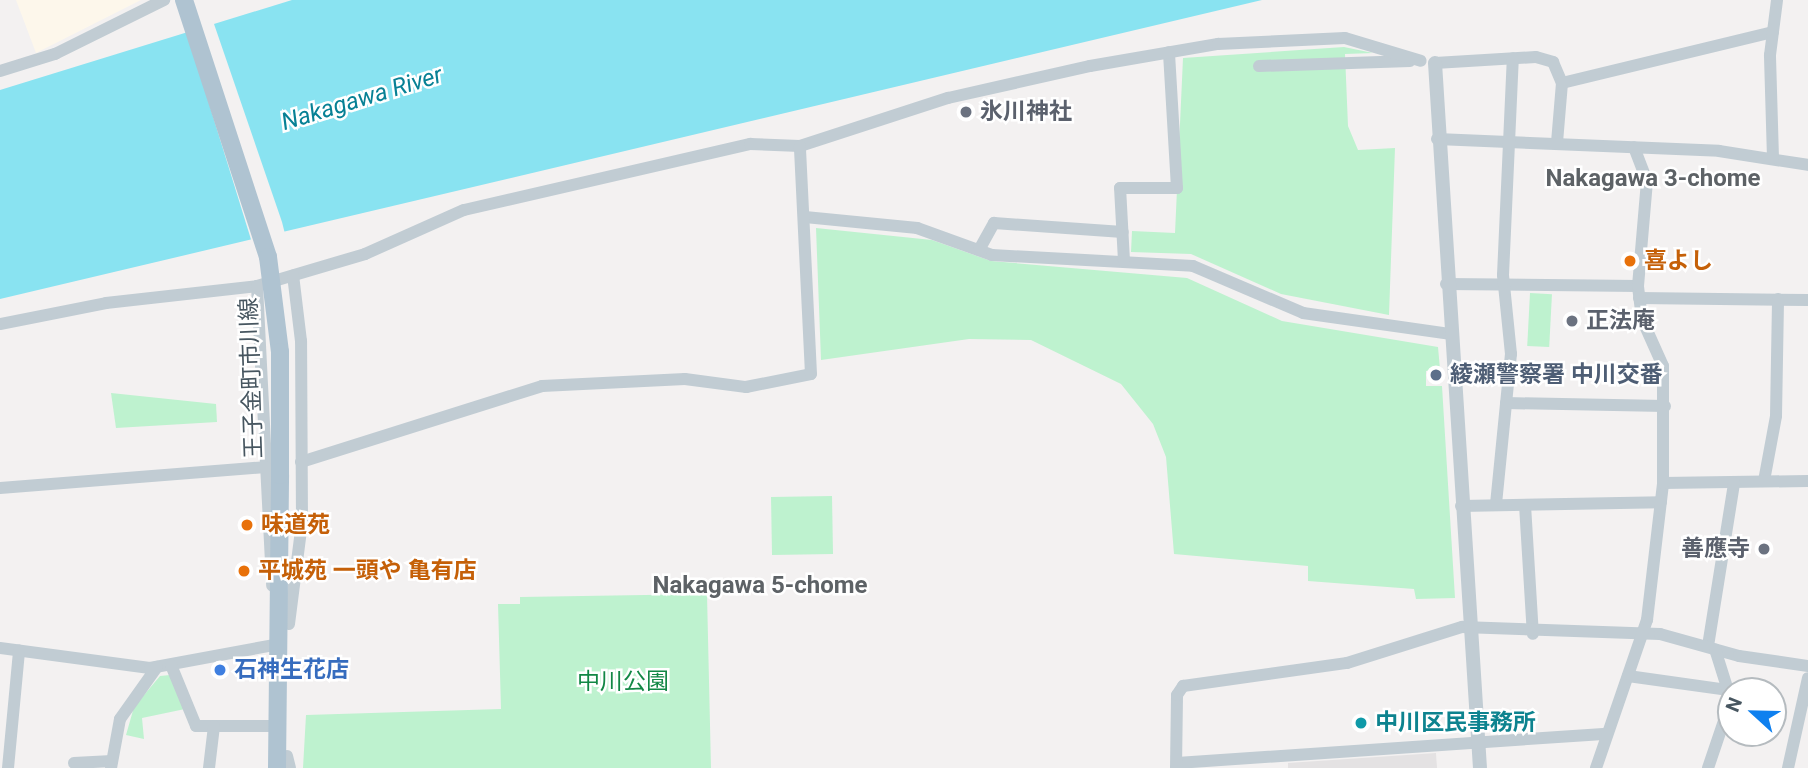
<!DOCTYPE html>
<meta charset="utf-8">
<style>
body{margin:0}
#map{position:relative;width:1808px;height:768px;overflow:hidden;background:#f3f1f1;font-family:Roboto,"Noto Sans JP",sans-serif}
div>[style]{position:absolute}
.commercial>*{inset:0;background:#fdf7eb}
.education>*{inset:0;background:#e4e2e3}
.green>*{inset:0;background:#bef2cf;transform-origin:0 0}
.water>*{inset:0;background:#89e3f1}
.pier>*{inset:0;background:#f3f1f1}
.minor>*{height:12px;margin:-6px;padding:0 6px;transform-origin:6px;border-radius:6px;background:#c1ccd3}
.tertiary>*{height:14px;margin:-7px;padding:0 7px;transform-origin:7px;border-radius:7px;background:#c1ccd3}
.primary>*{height:18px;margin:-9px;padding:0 9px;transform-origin:9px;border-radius:9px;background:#afc3d1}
.primary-bridge>*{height:18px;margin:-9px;padding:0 9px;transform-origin:9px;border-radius:9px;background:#afc3d1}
.dots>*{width:19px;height:19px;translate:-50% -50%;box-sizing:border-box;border:4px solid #fff;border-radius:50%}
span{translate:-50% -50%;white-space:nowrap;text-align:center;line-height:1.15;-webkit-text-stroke:5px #fff;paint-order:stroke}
.worship-label{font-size:23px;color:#5b616d;font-weight:700}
.left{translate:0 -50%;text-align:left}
.right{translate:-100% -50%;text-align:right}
.food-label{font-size:23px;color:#c56008;font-weight:700}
.service-label{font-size:23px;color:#4e5e75;font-weight:700}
.street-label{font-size:23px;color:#475660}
.shop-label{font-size:23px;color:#366cbe;font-weight:700}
.park-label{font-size:23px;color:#128745}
.culture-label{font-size:23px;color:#0d838f;font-weight:700}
.water-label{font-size:24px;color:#078195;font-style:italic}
.neighbourhood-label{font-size:24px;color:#5d6266;font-weight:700}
.north{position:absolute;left:1717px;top:677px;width:70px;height:70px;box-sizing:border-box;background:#fff;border:2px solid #b5bbbf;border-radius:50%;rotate:292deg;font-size:19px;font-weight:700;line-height:28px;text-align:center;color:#475660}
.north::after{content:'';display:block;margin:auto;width:24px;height:32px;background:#0f80ef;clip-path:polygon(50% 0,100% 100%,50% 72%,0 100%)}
</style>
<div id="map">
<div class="commercial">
<div style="clip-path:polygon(16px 0,141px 0,36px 53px)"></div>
</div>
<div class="education">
<div style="clip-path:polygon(1436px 753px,1437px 768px,1288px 768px,1288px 763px)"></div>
</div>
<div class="green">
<div style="clip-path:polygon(1344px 47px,1373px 53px,1345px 54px,1348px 126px,1358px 150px,1395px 148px,1389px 315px,1281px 294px,1191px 254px,1131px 252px,1132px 231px,1175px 233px,1183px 58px)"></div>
<div style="clip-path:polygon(816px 228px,932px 240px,991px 261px,1187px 278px,1282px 321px,1438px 347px,1440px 369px,1426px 371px,1426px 386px,1442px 386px,1455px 598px,1416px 599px,1414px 589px,1308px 581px,1308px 566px,1174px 554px,1166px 457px,1153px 424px,1121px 384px,1031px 340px,969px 339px,821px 360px)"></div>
<div style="left:1530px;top:293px;width:22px;height:53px;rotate:3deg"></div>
<div style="clip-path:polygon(111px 393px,216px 404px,217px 422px,116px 428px)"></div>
<div style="left:832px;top:496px;width:58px;height:61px;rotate:89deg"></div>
<div style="clip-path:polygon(707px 594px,711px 768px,303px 768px,306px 715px,501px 709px,498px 604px,520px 604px,520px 597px)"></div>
<div style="clip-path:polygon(170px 675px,185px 709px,142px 718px,144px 739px,126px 735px,134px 707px,160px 676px)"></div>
</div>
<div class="water">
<div style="clip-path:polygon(292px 0,1262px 0,0 299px,0 90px)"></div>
</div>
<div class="pier">
<div style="clip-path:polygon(213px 21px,282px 222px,286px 238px,253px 246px,186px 29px)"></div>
</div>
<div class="minor">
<div style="left:1435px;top:63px;width:101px;rotate:-3.4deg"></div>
<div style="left:1536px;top:57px;width:18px;rotate:16deg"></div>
<div style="left:1553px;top:62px;width:23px;rotate:67deg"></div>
<div style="left:1562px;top:83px;width:60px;rotate:94.8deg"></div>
<div style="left:1259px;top:66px;width:151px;rotate:-1.9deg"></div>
<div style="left:0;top:71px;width:58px;rotate:-17.2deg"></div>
<div style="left:55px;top:54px;width:122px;rotate:-26.4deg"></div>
<div style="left:1562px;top:83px;width:217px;rotate:-13.6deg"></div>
<div style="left:1437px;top:139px;width:282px;rotate:2.4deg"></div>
<div style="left:1719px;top:151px;width:90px;rotate:8.9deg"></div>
<div style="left:1773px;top:158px;width:103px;rotate:-91.7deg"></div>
<div style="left:1770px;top:55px;width:55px;rotate:-82.7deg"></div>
<div style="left:805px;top:217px;width:113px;rotate:5.6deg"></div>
<div style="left:917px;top:228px;width:80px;rotate:19.8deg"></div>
<div style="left:992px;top:255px;width:201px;rotate:3.1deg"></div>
<div style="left:1193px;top:266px;width:120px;rotate:23.1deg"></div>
<div style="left:1303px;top:313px;width:148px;rotate:8.1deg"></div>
<div style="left:979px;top:250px;width:31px;rotate:-61deg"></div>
<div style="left:994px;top:223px;width:129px;rotate:4deg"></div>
<div style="left:1124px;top:261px;width:73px;rotate:-93.1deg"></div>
<div style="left:1120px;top:188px;width:57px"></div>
<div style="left:1177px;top:188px;width:136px;rotate:-93.4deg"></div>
<div style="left:1446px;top:284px;width:192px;rotate:0.6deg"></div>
<div style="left:257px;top:286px;width:300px;rotate:87.1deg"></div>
<div style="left:1639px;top:298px;width:169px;rotate:0.7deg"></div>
<div style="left:0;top:324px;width:108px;rotate:-11.2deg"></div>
<div style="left:106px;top:303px;width:152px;rotate:-6.4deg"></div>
<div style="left:257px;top:286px;width:113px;rotate:-16.5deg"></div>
<div style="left:365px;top:254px;width:108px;rotate:-24deg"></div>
<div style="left:464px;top:210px;width:294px;rotate:-13deg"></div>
<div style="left:750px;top:144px;width:50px;rotate:2.3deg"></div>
<div style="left:800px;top:146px;width:156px;rotate:-18deg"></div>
<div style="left:948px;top:98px;width:146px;rotate:-12.7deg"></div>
<div style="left:1090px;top:66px;width:130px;rotate:-9.8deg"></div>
<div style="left:1218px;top:44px;width:127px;rotate:-2.7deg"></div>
<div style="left:1345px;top:38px;width:79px;rotate:16.8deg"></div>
<div style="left:1506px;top:403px;width:159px;rotate:1.1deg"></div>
<div style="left:301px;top:462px;width:253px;rotate:-17.5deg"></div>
<div style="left:542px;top:386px;width:143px;rotate:-2.8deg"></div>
<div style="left:685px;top:379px;width:62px;rotate:7.5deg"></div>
<div style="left:746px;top:387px;width:66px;rotate:-11.3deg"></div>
<div style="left:811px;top:374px;width:228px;rotate:-92.8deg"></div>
<div style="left:1764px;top:481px;width:66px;rotate:-79.5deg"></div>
<div style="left:1776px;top:416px;width:117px;rotate:-89deg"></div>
<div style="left:1663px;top:483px;width:145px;rotate:-0.8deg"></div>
<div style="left:0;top:488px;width:266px;rotate:-4.5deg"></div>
<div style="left:1496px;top:504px;width:151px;rotate:-84.3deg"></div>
<div style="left:1511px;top:354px;width:79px;rotate:-95.8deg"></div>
<div style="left:1503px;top:275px;width:217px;rotate:-87.4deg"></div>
<div style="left:1525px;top:505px;width:129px;rotate:86.5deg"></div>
<div style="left:1461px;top:506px;width:200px;rotate:-1.1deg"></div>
<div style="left:289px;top:624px;width:103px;rotate:-82.7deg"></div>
<div style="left:302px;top:522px;width:181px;rotate:-90.3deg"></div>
<div style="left:301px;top:341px;width:66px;rotate:-96.9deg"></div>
<div style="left:1708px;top:646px;width:165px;rotate:-80.9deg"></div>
<div style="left:0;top:648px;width:151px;rotate:7.6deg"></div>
<div style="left:150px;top:668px;width:131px;rotate:-10.5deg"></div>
<div style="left:171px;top:665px;width:66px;rotate:67.7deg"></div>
<div style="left:196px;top:726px;width:82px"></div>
<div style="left:1628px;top:676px;width:100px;rotate:8deg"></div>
<div style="left:287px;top:756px;width:12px;rotate:76deg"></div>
<div style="left:74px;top:763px;width:38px;rotate:-3deg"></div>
<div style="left:1177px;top:763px;width:431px;rotate:-3.9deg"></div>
<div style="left:8px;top:768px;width:118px;rotate:-84.6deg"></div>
<div style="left:111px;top:768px;width:50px;rotate:-79.6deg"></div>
<div style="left:120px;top:719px;width:64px;rotate:-54.6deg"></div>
<div style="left:209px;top:768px;width:42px;rotate:-83.2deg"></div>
<div style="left:1176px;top:768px;width:73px;rotate:-89.2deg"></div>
<div style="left:1177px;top:695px;width:11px;rotate:-56deg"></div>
<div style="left:1183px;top:686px;width:166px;rotate:-8deg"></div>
<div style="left:1347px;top:663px;width:121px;rotate:-17.4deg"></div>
<div style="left:1462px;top:627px;width:198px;rotate:2deg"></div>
<div style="left:1660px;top:634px;width:82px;rotate:15.6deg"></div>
<div style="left:1739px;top:656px;width:70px;rotate:8.2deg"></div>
<div style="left:1596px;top:768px;width:157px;rotate:-71deg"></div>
<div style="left:1647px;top:620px;width:138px;rotate:-83.3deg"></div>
<div style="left:1663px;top:483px;width:117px;rotate:-90deg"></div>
<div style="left:1663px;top:366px;width:51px;rotate:-114.1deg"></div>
<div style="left:1642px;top:319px;width:33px;rotate:-97deg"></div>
<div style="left:1638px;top:286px;width:105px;rotate:-85.1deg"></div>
<div style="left:1647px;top:181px;width:36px;rotate:-111deg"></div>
<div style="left:1708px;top:768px;width:72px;rotate:-71.3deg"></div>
<div style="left:1731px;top:700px;width:53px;rotate:-107.4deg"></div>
<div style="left:1788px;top:768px;width:92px;rotate:-77.5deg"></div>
</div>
<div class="tertiary">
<div style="left:1435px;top:63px;width:706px;rotate:86.35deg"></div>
</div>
<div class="primary">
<div style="left:277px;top:768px;width:293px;rotate:-89.4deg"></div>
</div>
<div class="primary-bridge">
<div style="left:184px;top:0;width:270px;rotate:71.9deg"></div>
<div style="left:268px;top:257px;width:96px;rotate:82.8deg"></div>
<div style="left:280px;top:352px;width:123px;rotate:90deg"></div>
</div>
<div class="dots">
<div style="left:966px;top:112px;background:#6b7280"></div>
<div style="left:1630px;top:261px;background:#e8710a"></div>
<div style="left:1572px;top:321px;background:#6b7280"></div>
<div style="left:1436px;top:375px;background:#5c6f8a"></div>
<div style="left:247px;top:525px;background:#e8710a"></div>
<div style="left:1764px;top:549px;background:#6b7280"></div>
<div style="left:244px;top:571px;background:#e8710a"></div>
<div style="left:220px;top:670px;background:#3f7fe0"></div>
<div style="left:1361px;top:723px;background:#0f9aa8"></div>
</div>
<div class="worship-label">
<span class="left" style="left:980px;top:112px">氷川神社</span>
<span class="left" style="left:1586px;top:321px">正法庵</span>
<span class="right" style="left:1750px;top:549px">善應寺</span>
</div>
<div class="food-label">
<span class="left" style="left:1644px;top:261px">喜よし</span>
<span class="left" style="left:261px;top:525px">味道苑</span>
<span class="left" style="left:258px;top:571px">平城苑 一頭や 亀有店</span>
</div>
<div class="service-label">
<span class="left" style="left:1450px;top:375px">綾瀬警察署 中川交番</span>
</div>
<div class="street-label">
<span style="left:252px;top:378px;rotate:-92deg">王子金町市川線</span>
</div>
<div class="shop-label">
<span class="left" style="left:234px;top:670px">石神生花店</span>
</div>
<div class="park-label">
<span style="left:623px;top:682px">中川公園</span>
</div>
<div class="culture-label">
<span class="left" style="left:1375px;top:723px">中川区民事務所</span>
</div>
<div class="water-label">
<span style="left:362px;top:99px;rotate:-17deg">Nakagawa River</span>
</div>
<div class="neighbourhood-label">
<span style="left:1653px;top:179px">Nakagawa 3-chome</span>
<span style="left:760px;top:586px">Nakagawa 5-chome</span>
</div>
<div class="north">N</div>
</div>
